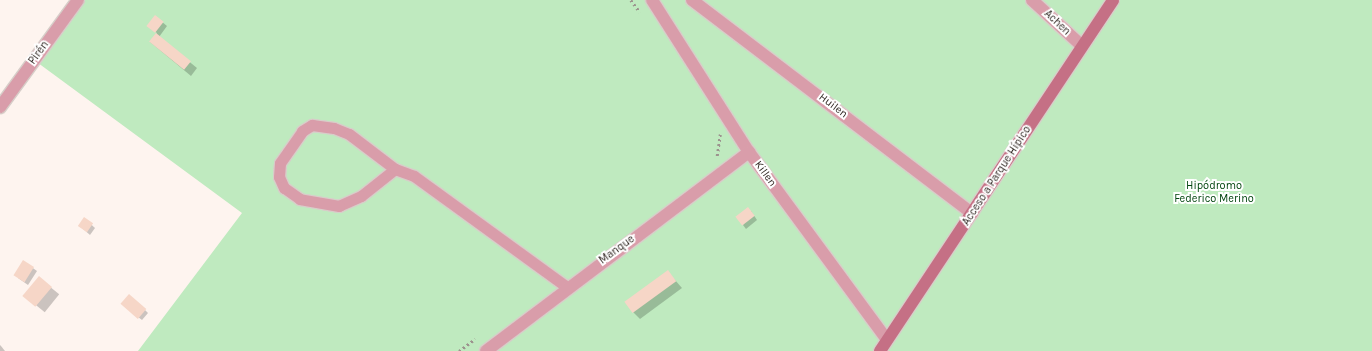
<!DOCTYPE html>
<meta charset="utf-8">
<style>
body{margin:0}
#map{position:relative;width:1372px;height:351px;overflow:hidden;background:#fef4ef;font-family:Karla,sans-serif}
div>[style]{position:absolute}
.green>*{inset:0;background:#bfeabf}
.shadow>*{inset:0;background:#0003;transform-origin:0 0}
.building>*{inset:0;background:#f6d6c7;transform-origin:0 0}
.path>*{height:2.5px;margin-top:-1.25px;transform-origin:0;background:repeating-linear-gradient(90deg,#9c938e 0 2px,transparent 0 5px)}
.roads{filter:drop-shadow(1px 0 #d7cec9) drop-shadow(-1px 0 #d7cec9) drop-shadow(0 1px #d7cec9) drop-shadow(0 -1px #d7cec9)}
.lane>*{height:11px;margin:-5.5px;padding:0 5.5px;transform-origin:5.5px;border-radius:5.5px;background:#d99daa}
.street>*{height:12px;margin:-6px;padding:0 6px;transform-origin:6px;border-radius:6px;background:#d99daa}
.secondary>*{height:12px;margin:-6px;padding:0 6px;transform-origin:6px;border-radius:6px;background:#c57085}
span{translate:-50% -50%;white-space:nowrap;text-align:center;line-height:1.15;-webkit-text-stroke:4px #fff;paint-order:stroke}
.street-label{font-size:11px;color:#281f1a}
.park-label{font-size:11px;color:#00440d}
</style>
<div id="map">
<div class="green">
<div style="clip-path:polygon(78px 0,1372px 0,1372px 351px,138px 351px,242px 213px,34px 60px)"></div>
</div>
<div class="shadow">
<div style="clip-path:polygon(155px 16px,167px 26px,159px 37px,197px 68px,191px 76px,150px 42px,157px 33px,151px 29px)"></div>
<div style="clip-path:polygon(751px 211px,757px 220px,746px 229px,743px 225px)"></div>
<div style="clip-path:polygon(84px 218px,95px 228px,90px 235px,82px 228px)"></div>
<div style="clip-path:polygon(23px 261px,37px 271px,28px 285px,18px 278px)"></div>
<div style="clip-path:polygon(668px 272px,682px 288px,640px 319px,633px 312px)"></div>
<div style="left:39px;top:278px;width:26px;height:23px;rotate:39deg"></div>
<div style="clip-path:polygon(125px 307px,145px 310px,148px 313px,142px 320px)"></div>
<div style="clip-path:polygon(0 345px,1px 346px,5px 351px,0 351px)"></div>
</div>
<div class="building">
<div style="left:155px;top:15px;width:11px;height:14px;rotate:38deg"></div>
<div style="left:156px;top:33px;width:45px;height:11px;rotate:39deg"></div>
<div style="left:748px;top:207px;width:11px;height:16px;rotate:52deg"></div>
<div style="left:84px;top:217px;width:11px;height:11px;rotate:34deg"></div>
<div style="left:23px;top:260px;width:13px;height:18px;rotate:32deg"></div>
<div style="left:668px;top:270px;width:14px;height:54px;rotate:54deg"></div>
<div style="left:39px;top:276px;width:17px;height:26px;rotate:40deg"></div>
<div style="left:129px;top:294px;width:23px;height:13px;rotate:41deg"></div>
</div>
<div class="path">
<div style="left:631px;top:0;width:15px;rotate:53deg"></div>
<div style="left:717px;top:156px;width:22px;rotate:-82deg"></div>
<div style="left:459px;top:351px;width:20px;rotate:-37deg"></div>
</div>
<div class="roads">
<div class="lane">
<div style="left:395px;top:169px;width:43px;rotate:141.5deg"></div>
<div style="left:361px;top:196px;width:24px;rotate:156deg"></div>
<div style="left:339px;top:206px;width:40px;rotate:-170deg"></div>
<div style="left:300px;top:199px;width:19px;rotate:-145deg"></div>
<div style="left:284px;top:188px;width:12px;rotate:-114deg"></div>
<div style="left:279px;top:177px;width:14px;rotate:-86deg"></div>
<div style="left:280px;top:163px;width:39px;rotate:-55deg"></div>
<div style="left:302px;top:131px;width:12px;rotate:-31deg"></div>
<div style="left:312px;top:125px;width:22px;rotate:8deg"></div>
<div style="left:334px;top:128px;width:16px;rotate:22deg"></div>
<div style="left:349px;top:134px;width:58px;rotate:37.3deg"></div>
<div style="left:395px;top:169px;width:20px;rotate:20deg"></div>
<div style="left:414px;top:176px;width:189px;rotate:36deg"></div>
</div>
<div class="street">
<div style="left:652px;top:0;width:180px;rotate:57.5deg"></div>
<div style="left:749px;top:152px;width:233px;rotate:53.7deg"></div>
<div style="left:692px;top:0;width:352px;rotate:37.3deg"></div>
<div style="left:1032px;top:0;width:68px;rotate:42.6deg"></div>
<div style="left:0;top:107px;width:132px;rotate:-53.9deg"></div>
<div style="left:486px;top:351px;width:330px;rotate:-37.1deg"></div>
</div>
<div class="secondary">
<div style="left:880px;top:351px;width:421px;rotate:-56.4deg"></div>
</div>
</div>
<div class="street-label">
<span style="left:1057px;top:23px;rotate:43deg">Achen</span>
<span style="left:39px;top:53px;rotate:-54deg">Pirén</span>
<span style="left:833px;top:106px;rotate:37deg">Huilen</span>
<span style="left:765px;top:174px;rotate:54deg">Killen</span>
<span style="left:997px;top:176px;rotate:-57deg">Acceso a Parque Hípico</span>
<span style="left:617px;top:250px;rotate:-36deg">Manque</span>
</div>
<div class="park-label">
<span style="left:1214px;top:193px">Hipódromo<br>Federico Merino</span>
</div>
</div>
